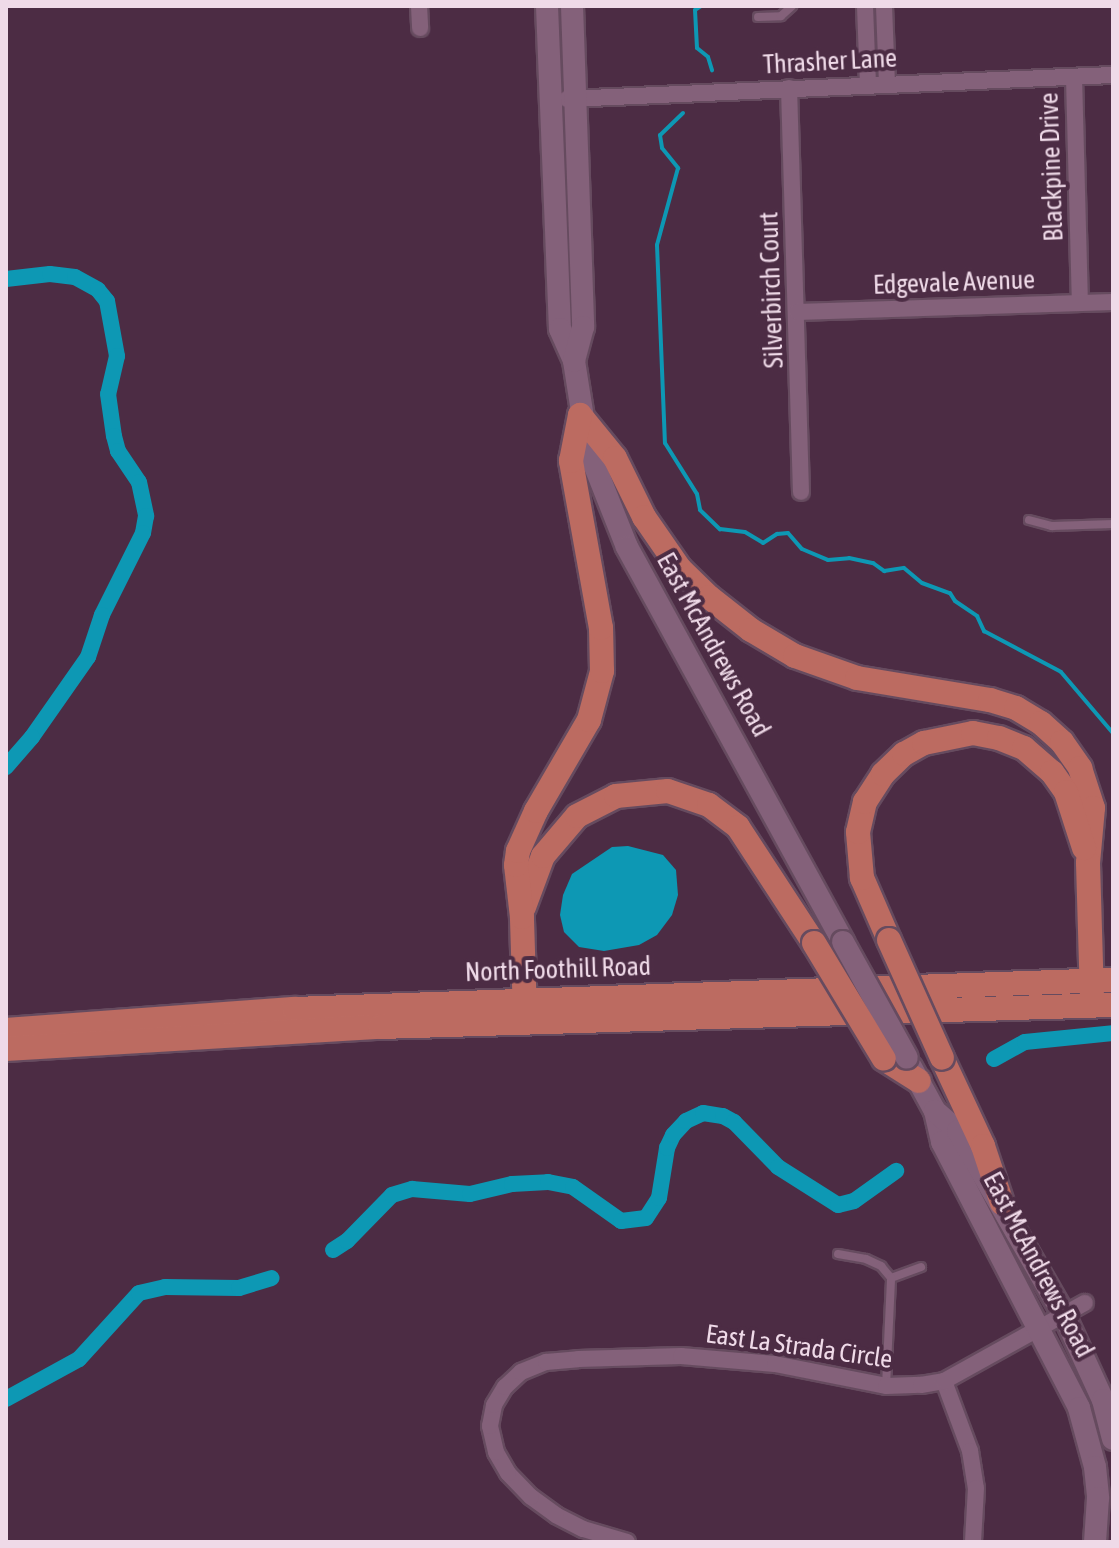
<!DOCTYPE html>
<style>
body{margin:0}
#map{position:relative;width:1119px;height:1548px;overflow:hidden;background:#4c2c44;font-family:"Asap Condensed",sans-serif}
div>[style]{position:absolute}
.water>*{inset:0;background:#0d98b4}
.stream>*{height:4px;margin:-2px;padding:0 2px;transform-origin:2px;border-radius:2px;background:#0d98b4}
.canal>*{height:16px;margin:-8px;padding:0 8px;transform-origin:8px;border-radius:8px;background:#0d98b4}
.roads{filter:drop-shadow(2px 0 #664b5f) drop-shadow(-2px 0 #664b5f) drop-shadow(0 2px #664b5f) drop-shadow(0 -2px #664b5f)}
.service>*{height:8px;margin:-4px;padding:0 4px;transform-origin:4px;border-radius:4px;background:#84617a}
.minor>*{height:16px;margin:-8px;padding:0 8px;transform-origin:8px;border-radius:8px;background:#84617a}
.secondary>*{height:22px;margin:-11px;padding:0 11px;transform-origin:11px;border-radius:11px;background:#84617a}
.primary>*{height:24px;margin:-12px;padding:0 12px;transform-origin:12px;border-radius:12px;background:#bc6b61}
.bridges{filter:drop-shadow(2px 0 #664b5f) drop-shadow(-2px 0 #664b5f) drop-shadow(0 2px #664b5f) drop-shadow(0 -2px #664b5f)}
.secondary-bridge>*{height:22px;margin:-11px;padding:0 11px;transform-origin:11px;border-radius:11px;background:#84617a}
.primary-bridge>*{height:24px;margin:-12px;padding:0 12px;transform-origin:12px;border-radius:12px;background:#bc6b61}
span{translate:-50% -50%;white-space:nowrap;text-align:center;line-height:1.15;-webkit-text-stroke:8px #4c2c44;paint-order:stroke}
.street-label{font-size:26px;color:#efdae8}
.frame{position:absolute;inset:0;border:8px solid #efdae8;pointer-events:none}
</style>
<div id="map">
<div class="water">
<div style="clip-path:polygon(628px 846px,663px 855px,676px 870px,678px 895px,672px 915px,657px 935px,639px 945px,604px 951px,579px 947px,564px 932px,560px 915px,563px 895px,572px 874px,612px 847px)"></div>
</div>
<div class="stream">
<div style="left:701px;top:6px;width:7px;rotate:146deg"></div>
<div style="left:695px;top:10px;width:38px;rotate:87deg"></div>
<div style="left:697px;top:48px;width:14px;rotate:39deg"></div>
<div style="left:708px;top:57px;width:14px;rotate:73deg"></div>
<div style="left:683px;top:113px;width:32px;rotate:136deg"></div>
<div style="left:660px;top:135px;width:13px;rotate:81deg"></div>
<div style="left:662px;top:148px;width:26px;rotate:51deg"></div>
<div style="left:678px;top:168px;width:80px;rotate:105.3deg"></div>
<div style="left:657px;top:245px;width:198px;rotate:87.7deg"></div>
<div style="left:665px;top:443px;width:60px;rotate:57.9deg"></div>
<div style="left:697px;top:494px;width:16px;rotate:79deg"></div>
<div style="left:700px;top:510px;width:28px;rotate:44deg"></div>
<div style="left:720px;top:529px;width:25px;rotate:7deg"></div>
<div style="left:745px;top:532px;width:21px;rotate:31deg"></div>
<div style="left:763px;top:543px;width:17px;rotate:-33deg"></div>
<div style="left:777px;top:534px;width:11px;rotate:-5deg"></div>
<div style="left:788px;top:533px;width:21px;rotate:49deg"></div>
<div style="left:802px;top:549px;width:28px;rotate:23deg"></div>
<div style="left:828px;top:560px;width:21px;rotate:-5deg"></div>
<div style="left:849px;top:558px;width:25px;rotate:12deg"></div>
<div style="left:873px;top:563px;width:14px;rotate:36deg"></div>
<div style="left:884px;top:571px;width:20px;rotate:-9deg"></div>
<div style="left:904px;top:568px;width:23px;rotate:40deg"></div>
<div style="left:922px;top:583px;width:30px;rotate:20deg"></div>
<div style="left:950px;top:593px;width:9px;rotate:58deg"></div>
<div style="left:955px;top:601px;width:27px;rotate:34deg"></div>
<div style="left:977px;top:616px;width:17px;rotate:65deg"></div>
<div style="left:984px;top:631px;width:87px;rotate:28deg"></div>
<div style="left:1061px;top:672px;width:80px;rotate:49.6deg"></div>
</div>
<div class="canal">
<div style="left:6px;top:279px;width:44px;rotate:-6.5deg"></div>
<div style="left:50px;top:274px;width:25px;rotate:7deg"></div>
<div style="left:75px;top:277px;width:26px;rotate:29deg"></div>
<div style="left:98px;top:290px;width:14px;rotate:51deg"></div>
<div style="left:107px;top:301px;width:56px;rotate:79.7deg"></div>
<div style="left:117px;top:356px;width:39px;rotate:103deg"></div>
<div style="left:108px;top:394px;width:42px;rotate:81.9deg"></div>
<div style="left:114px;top:436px;width:16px;rotate:75deg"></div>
<div style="left:118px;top:451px;width:37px;rotate:56deg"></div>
<div style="left:139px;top:482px;width:35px;rotate:78deg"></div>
<div style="left:146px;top:516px;width:17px;rotate:100deg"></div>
<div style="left:143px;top:533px;width:92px;rotate:116.6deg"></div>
<div style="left:102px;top:615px;width:44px;rotate:108.4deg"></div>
<div style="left:88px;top:657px;width:98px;rotate:125deg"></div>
<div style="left:32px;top:737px;width:40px;rotate:131deg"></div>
<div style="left:994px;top:1059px;width:35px;rotate:-29deg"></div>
<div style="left:1025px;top:1042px;width:88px;rotate:-5.8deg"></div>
<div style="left:333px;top:1250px;width:17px;rotate:-33deg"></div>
<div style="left:347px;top:1241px;width:64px;rotate:-45.6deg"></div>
<div style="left:392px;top:1195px;width:21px;rotate:-17deg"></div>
<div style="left:412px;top:1189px;width:58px;rotate:4.9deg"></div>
<div style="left:470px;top:1194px;width:43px;rotate:-13.4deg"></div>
<div style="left:512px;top:1184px;width:36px;rotate:-3deg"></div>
<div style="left:548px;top:1182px;width:25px;rotate:11deg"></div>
<div style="left:573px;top:1187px;width:59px;rotate:35.3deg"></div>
<div style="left:621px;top:1221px;width:25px;rotate:-7deg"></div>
<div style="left:646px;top:1218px;width:24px;rotate:-57deg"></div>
<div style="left:659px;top:1198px;width:51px;rotate:-80.9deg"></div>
<div style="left:667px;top:1148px;width:14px;rotate:-65deg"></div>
<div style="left:673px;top:1135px;width:19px;rotate:-47deg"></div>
<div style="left:686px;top:1121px;width:19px;rotate:-25deg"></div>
<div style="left:703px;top:1113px;width:20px;rotate:9deg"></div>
<div style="left:723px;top:1116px;width:13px;rotate:29deg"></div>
<div style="left:734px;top:1122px;width:63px;rotate:45.6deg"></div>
<div style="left:778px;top:1167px;width:71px;rotate:32.3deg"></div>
<div style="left:838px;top:1205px;width:16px;rotate:-14deg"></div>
<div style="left:854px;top:1201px;width:52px;rotate:-35.5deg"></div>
<div style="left:6px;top:1399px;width:83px;rotate:-28.7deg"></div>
<div style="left:79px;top:1359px;width:89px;rotate:-47.7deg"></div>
<div style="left:139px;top:1293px;width:27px;rotate:-13deg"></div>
<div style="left:165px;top:1287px;width:74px;rotate:0.8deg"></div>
<div style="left:239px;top:1288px;width:34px;rotate:-17deg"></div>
</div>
<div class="roads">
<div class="service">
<div style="left:758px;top:17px;width:23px;rotate:-2deg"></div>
<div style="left:781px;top:16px;width:15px;rotate:-42deg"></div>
<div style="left:1029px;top:520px;width:24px;rotate:15deg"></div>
<div style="left:1052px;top:526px;width:61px;rotate:-1.9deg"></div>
<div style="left:838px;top:1254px;width:28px;rotate:10deg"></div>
<div style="left:866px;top:1259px;width:17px;rotate:25deg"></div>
<div style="left:881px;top:1266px;width:16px;rotate:50deg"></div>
<div style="left:891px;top:1278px;width:32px;rotate:-20deg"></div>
<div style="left:886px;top:1386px;width:108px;rotate:-87.3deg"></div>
</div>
<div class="minor">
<div style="left:419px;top:6px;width:22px;rotate:87deg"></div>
<div style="left:865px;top:6px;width:78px;rotate:87.8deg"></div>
<div style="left:884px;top:6px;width:77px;rotate:87.8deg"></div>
<div style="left:1074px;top:77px;width:226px;rotate:88.5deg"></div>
<div style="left:789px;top:88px;width:404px;rotate:88.3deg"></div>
<div style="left:567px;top:99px;width:547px;rotate:-2.52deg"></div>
<div style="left:797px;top:312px;width:316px;rotate:-1.8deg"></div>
<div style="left:944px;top:1381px;width:75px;rotate:69.6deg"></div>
<div style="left:970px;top:1451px;width:37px;rotate:81deg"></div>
<div style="left:976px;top:1488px;width:54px;rotate:93.2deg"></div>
<div style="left:627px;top:1542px;width:46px;rotate:-163.5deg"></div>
<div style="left:583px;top:1529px;width:30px;rotate:-153deg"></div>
<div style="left:556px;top:1515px;width:31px;rotate:-144deg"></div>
<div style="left:531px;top:1497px;width:33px;rotate:-134deg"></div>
<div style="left:508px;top:1473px;width:24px;rotate:-120deg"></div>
<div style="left:496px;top:1452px;width:27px;rotate:-103deg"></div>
<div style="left:490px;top:1426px;width:21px;rotate:-79deg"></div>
<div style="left:494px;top:1405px;width:21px;rotate:-59deg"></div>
<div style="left:505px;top:1387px;width:22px;rotate:-43deg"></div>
<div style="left:521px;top:1372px;width:27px;rotate:-22deg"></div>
<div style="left:546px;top:1362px;width:32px;rotate:-5deg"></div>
<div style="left:578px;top:1359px;width:103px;rotate:-1.7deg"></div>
<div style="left:681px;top:1356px;width:94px;rotate:4.9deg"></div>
<div style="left:775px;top:1364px;width:113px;rotate:11.2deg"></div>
<div style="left:886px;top:1386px;width:35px;rotate:-2deg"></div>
<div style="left:921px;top:1385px;width:23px;rotate:-10deg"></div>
<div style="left:944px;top:1381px;width:161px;rotate:-29deg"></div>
</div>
<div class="secondary">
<div style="left:547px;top:6px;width:323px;rotate:87.7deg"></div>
<div style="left:560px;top:329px;width:35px;rotate:66deg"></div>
<div style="left:574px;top:361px;width:89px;rotate:81deg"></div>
<div style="left:588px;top:449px;width:105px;rotate:68.3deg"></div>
<div style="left:627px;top:547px;width:450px;rotate:61.3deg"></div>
<div style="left:572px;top:6px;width:321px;rotate:88deg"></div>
<div style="left:583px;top:327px;width:35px;rotate:105deg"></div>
<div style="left:911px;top:1067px;width:50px;rotate:61.4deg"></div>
<div style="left:935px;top:1111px;width:32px;rotate:77deg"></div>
<div style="left:942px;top:1142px;width:299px;rotate:62.7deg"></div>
<div style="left:1079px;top:1408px;width:61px;rotate:74.8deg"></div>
<div style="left:1095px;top:1467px;width:31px;rotate:84deg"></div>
<div style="left:1098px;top:1498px;width:44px;rotate:93.9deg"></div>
<div style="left:935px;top:1111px;width:30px;rotate:41deg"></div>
<div style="left:958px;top:1131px;width:212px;rotate:60.1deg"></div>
<div style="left:1064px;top:1315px;width:94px;rotate:65.4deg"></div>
<div style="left:1103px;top:1400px;width:40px;rotate:75.6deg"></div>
</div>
<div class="primary">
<div style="left:580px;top:415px;width:55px;rotate:50.9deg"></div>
<div style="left:615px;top:458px;width:66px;rotate:63.8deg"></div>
<div style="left:644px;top:517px;width:63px;rotate:55.3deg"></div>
<div style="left:680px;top:569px;width:40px;rotate:44deg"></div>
<div style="left:709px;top:597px;width:53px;rotate:38.2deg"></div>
<div style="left:751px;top:630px;width:51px;rotate:30.6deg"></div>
<div style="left:795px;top:656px;width:66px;rotate:19.5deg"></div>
<div style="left:857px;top:678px;width:135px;rotate:9.4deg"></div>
<div style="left:990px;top:700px;width:27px;rotate:17deg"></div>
<div style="left:1016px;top:708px;width:29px;rotate:31deg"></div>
<div style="left:1041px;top:723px;width:28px;rotate:42deg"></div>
<div style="left:1062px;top:742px;width:32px;rotate:55deg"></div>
<div style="left:1080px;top:768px;width:42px;rotate:72deg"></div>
<div style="left:1093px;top:808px;width:55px;rotate:95.2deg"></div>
<div style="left:1088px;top:863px;width:133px;rotate:88.3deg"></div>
<div style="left:524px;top:907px;width:54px;rotate:-69.6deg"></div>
<div style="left:543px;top:856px;width:52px;rotate:-49.6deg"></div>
<div style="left:577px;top:816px;width:44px;rotate:-27.1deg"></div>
<div style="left:616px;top:796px;width:52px;rotate:-5.5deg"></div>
<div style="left:668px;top:791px;width:43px;rotate:18.9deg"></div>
<div style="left:709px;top:805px;width:36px;rotate:37deg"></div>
<div style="left:738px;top:827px;width:139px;rotate:56.8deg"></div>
<div style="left:889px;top:940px;width:68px;rotate:-113.5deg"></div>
<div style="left:862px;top:878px;width:46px;rotate:-95deg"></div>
<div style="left:858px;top:832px;width:31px;rotate:-77deg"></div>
<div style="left:865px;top:802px;width:33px;rotate:-57deg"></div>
<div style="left:883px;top:774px;width:29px;rotate:-44deg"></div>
<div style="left:904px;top:754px;width:23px;rotate:-29deg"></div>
<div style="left:924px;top:743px;width:50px;rotate:-11.5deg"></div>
<div style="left:973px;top:733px;width:26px;rotate:11deg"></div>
<div style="left:999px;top:738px;width:27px;rotate:22deg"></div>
<div style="left:1024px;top:748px;width:37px;rotate:41deg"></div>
<div style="left:1052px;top:772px;width:24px;rotate:55deg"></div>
<div style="left:1066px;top:792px;width:59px;rotate:72.2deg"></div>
<div style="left:525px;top:1015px;width:98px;rotate:-91.8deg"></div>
<div style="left:522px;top:917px;width:52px;rotate:-96.6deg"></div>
<div style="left:516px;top:865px;width:14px;rotate:-82deg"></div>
<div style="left:518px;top:851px;width:44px;rotate:-65.8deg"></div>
<div style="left:536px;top:811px;width:105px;rotate:-59.8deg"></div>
<div style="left:589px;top:720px;width:51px;rotate:-75.1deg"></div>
<div style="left:602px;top:671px;width:43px;rotate:-91.3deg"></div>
<div style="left:601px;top:628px;width:170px;rotate:-100.2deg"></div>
<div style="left:571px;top:461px;width:47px;rotate:-78.9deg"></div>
<div style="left:6px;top:1030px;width:289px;rotate:-4.2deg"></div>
<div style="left:294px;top:1009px;width:820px;rotate:-2.03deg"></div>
<div style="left:6px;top:1049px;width:375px;rotate:-3.4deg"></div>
<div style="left:380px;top:1027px;width:733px;rotate:-1.72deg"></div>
<div style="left:942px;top:1058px;width:97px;rotate:65deg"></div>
<div style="left:983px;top:1146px;width:60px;rotate:71.6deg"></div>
<div style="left:884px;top:1059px;width:41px;rotate:32.2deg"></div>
</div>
</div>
<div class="bridges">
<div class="secondary-bridge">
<div style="left:843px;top:942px;width:132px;rotate:61.1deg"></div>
</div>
<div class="primary-bridge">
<div style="left:889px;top:940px;width:129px;rotate:65.8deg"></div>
<div style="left:814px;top:943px;width:135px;rotate:58.9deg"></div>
</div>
</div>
<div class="street-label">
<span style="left:830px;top:62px;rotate:-3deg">Thrasher Lane</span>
<span style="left:1052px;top:167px;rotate:-92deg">Blackpine Drive</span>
<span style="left:954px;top:283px;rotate:-2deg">Edgevale Avenue</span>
<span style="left:772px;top:290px;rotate:-92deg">Silverbirch Court</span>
<span style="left:713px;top:645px;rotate:61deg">East McAndrews Road</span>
<span style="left:558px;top:970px;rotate:-2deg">North Foothill Road</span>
<span style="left:1038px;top:1265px;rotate:62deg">East McAndrews Road</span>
<span style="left:799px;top:1347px;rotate:8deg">East La Strada Circle</span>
</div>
<div class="frame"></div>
</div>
